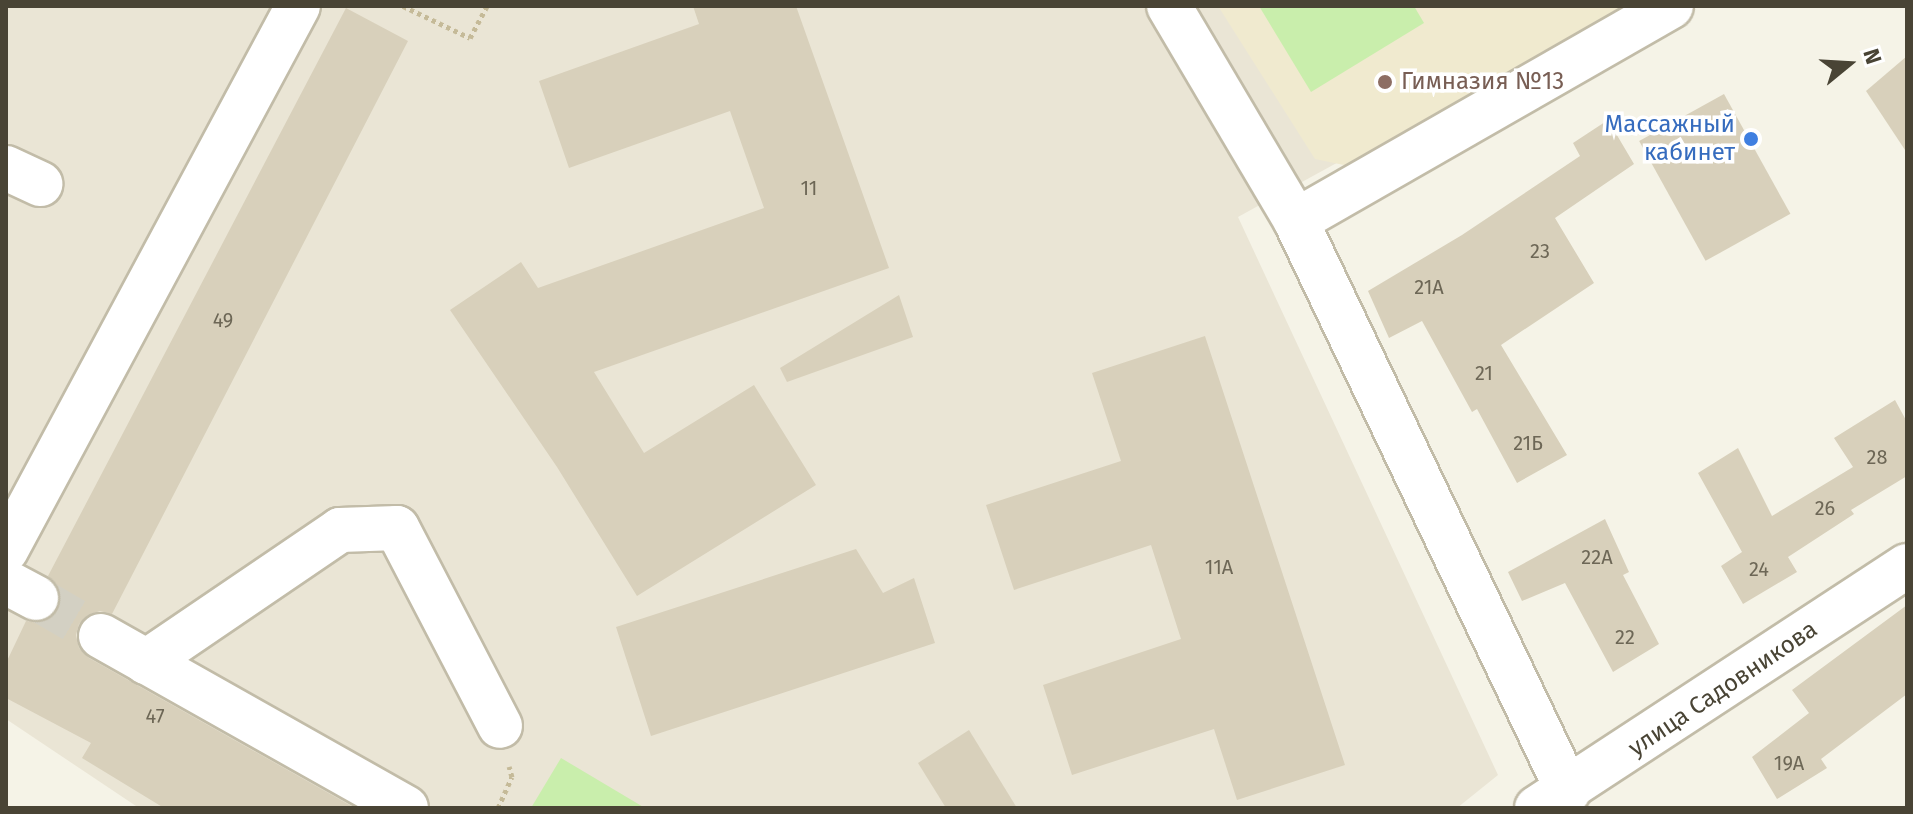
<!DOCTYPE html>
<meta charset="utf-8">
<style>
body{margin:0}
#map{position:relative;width:1913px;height:814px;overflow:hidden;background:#f5f3e7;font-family:"Fira Sans",sans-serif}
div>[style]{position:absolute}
.residential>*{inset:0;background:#eae5d5}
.education>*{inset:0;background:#f0eacf}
.green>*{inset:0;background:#c9eeac}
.building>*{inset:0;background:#d8d0bb;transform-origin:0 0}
.minor-tunnel>*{height:44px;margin-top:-22px;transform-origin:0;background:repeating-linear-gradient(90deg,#d3d0c3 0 44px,transparent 0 66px)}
.path>*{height:5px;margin-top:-2.5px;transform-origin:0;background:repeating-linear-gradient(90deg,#c5ba98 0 4px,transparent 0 8px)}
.roads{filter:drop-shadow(2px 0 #c2bca8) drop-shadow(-2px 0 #c2bca8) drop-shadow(0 2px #c2bca8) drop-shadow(0 -2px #c2bca8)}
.minor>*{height:44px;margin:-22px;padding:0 22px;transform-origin:22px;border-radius:22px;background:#fff}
.dots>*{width:22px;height:22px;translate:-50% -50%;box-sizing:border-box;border:4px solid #fff;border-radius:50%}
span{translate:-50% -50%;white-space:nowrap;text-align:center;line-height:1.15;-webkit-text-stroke:7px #fff;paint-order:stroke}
.number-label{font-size:20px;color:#6d6756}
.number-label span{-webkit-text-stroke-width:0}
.education-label{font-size:24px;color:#785e54}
.left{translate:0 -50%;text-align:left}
.shop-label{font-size:24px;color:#366cbe}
.right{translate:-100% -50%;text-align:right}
.street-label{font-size:24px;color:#494435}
.frame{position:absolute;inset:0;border:8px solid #494435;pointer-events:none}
.north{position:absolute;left:1809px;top:24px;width:80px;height:80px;-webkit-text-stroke:6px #fff;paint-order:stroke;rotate:72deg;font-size:22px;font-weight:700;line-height:32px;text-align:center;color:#494435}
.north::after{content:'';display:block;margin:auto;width:28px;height:36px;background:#494435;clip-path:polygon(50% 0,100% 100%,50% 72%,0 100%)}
</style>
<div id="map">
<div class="residential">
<div style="clip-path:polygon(6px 6px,1623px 6px,1238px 217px,1498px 775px,1457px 808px,139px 808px,6px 719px)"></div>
</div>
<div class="education">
<div style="clip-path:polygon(1218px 6px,1629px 6px,1363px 169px,1315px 159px)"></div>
</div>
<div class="green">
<div style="clip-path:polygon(1259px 6px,1414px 6px,1424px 23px,1311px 92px)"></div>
<div style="clip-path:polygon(561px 758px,645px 808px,531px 808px)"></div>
</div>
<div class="building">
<div style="clip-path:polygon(693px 6px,796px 6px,889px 268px,594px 372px,644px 453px,754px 385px,816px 485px,637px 596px,557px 467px,450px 310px,521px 262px,538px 288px,764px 208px,730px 111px,569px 168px,539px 81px,699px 24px)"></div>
<div style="clip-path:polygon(346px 8px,408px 41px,112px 614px,100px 611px,88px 615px,79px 624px,76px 635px,79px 648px,89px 658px,355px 808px,164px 808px,82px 758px,91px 743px,6px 698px,6px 663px,26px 621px,38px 623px,48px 620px,58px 609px,61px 596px,58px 586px,48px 576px)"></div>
<div style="clip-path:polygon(1907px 56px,1907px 153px,1866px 91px)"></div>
<div style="left:1724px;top:94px;width:137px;height:97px;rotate:61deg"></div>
<div style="clip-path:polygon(1608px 120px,1634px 164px,1555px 218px,1594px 283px,1501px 345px,1567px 455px,1517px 483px,1477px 409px,1472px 412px,1422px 321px,1389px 338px,1368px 291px,1462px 235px,1580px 156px,1573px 143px)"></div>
<div style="clip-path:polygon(899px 295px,913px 337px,787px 382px,780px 368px)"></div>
<div style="clip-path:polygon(1205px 336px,1345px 765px,1237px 800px,1214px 729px,1072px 775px,1043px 685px,1181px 639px,1151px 545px,1014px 590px,986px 505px,1121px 461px,1092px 373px)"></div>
<div style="clip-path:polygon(1895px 400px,1907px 422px,1907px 476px,1851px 510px,1854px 514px,1788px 557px,1797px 572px,1743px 604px,1721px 566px,1742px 552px,1698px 473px,1738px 448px,1772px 516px,1853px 467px,1834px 438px)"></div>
<div style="clip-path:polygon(1605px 519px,1629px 572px,1623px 575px,1659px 644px,1613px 672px,1565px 583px,1522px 601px,1508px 572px)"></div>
<div style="clip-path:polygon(856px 549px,883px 593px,914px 578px,935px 643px,651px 736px,616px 627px)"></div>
<div style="clip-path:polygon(1907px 605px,1907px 694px,1821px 759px,1827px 768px,1777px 799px,1752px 757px,1809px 713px,1792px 690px)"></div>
<div style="clip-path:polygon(969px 730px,1017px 808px,946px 808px,918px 763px)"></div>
</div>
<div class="minor-tunnel">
<div style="left:36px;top:598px;width:75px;rotate:30.3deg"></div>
</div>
<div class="path">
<div style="left:403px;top:6px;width:74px;rotate:25.5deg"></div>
<div style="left:470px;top:38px;width:36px;rotate:-62deg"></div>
<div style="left:498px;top:808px;width:34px;rotate:-66deg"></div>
<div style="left:512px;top:777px;width:11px;rotate:-105deg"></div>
</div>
<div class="roads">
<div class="minor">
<div style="left:1169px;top:6px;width:250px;rotate:59.4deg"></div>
<div style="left:1296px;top:221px;width:632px;rotate:64.49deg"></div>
<div style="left:6px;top:168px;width:38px;rotate:25deg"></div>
<div style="left:1296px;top:221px;width:432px;rotate:-29.8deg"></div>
<div style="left:6px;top:550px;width:617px;rotate:-61.77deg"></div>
<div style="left:6px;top:582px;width:34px;rotate:28deg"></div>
<div style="left:101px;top:636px;width:350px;rotate:29.4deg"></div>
<div style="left:146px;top:662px;width:235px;rotate:-34.2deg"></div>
<div style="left:340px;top:530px;width:57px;rotate:-2deg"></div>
<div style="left:397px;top:528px;width:223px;rotate:62.5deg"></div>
<div style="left:1537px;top:808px;width:442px;rotate:-33.2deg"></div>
</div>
</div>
<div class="dots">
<div style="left:1385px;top:82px;background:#8d6e63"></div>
<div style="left:1751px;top:139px;background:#3f7fe0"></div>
</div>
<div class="number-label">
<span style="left:809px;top:188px">11</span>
<span style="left:1540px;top:251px">23</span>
<span style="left:1429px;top:287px">21А</span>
<span style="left:223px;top:320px">49</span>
<span style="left:1484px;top:373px">21</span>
<span style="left:1528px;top:443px">21Б</span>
<span style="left:1877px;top:457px">28</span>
<span style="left:1825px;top:508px">26</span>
<span style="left:1597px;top:557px">22А</span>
<span style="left:1219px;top:567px">11А</span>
<span style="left:1759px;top:569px">24</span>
<span style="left:1625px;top:637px">22</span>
<span style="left:155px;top:716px">47</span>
<span style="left:1789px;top:763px">19А</span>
</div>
<div class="education-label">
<span class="left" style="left:1401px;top:82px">Гимназия №13</span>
</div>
<div class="shop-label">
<span class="right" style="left:1735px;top:139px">Массажный<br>кабинет</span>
</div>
<div class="street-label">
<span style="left:1723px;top:689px;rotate:-34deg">улица Садовникова</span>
</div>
<div class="frame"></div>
<div class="north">N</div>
</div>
